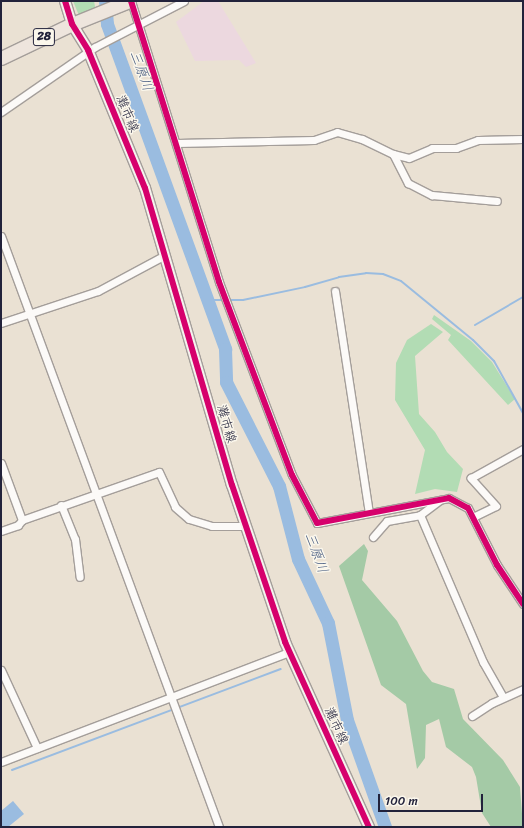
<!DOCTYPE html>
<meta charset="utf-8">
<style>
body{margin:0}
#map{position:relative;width:524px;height:828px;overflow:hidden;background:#eae1d3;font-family:Sriracha,"Klee One",sans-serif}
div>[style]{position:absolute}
.built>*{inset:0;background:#ecd8df}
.green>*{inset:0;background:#b2dcb4}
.forest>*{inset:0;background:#a4caa6}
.water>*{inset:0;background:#9abce0}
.stream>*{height:2px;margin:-1px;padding:0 1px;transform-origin:1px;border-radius:1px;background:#9abce0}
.river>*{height:13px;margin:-6.5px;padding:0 6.5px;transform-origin:6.5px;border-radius:6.5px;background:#9abce0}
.roads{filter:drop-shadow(1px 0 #a49e9a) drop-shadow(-1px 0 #a49e9a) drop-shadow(0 1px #a49e9a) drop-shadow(0 -1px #a49e9a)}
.street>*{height:7px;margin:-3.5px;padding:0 3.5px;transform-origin:3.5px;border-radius:3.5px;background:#fcfaf8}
.secondary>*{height:10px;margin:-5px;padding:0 5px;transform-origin:5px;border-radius:5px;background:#f6f2ee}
.highway>*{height:13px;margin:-6.5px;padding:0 6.5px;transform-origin:6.5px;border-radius:6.5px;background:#eee5dd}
.cycleway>*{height:6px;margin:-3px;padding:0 3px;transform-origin:3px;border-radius:3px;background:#d6006c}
span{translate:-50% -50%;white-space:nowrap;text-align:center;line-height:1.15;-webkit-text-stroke:3px #fbf7ec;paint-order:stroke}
.shield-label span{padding:1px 3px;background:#fbf7ec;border:1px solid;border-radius:3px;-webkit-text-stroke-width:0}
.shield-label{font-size:12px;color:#22223b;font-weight:700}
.street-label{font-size:13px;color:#22223b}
.water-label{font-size:14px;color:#44597f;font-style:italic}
.frame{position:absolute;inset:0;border:2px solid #22223b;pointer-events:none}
.scale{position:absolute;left:378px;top:794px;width:105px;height:18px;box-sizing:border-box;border:2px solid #22223b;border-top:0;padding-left:5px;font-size:12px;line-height:14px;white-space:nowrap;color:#22223b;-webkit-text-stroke:3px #fbf7ec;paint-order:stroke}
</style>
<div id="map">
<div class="built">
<div style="clip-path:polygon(204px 1px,218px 1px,256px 63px,246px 67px,239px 60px,195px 61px,176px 22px)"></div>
</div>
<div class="green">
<div style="clip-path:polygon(73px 1px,94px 1px,96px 12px,80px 18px)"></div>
<div style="clip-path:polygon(434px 315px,471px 341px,492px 362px,515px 399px,508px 405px,448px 340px,451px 335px,432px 319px)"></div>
<div style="clip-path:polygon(431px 324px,443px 332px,415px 356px,419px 414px,435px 432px,447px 452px,463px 469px,457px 492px,435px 489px,415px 494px,425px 450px,395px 400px,396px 363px,407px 340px)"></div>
</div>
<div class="forest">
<div style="clip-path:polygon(364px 544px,368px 551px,362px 580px,397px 621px,423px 671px,432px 682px,454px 689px,463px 719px,503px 760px,520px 787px,523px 827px,491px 827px,482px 813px,476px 777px,472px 767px,446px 747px,439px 719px,426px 725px,425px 758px,417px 769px,406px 704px,381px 685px,339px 566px)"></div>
</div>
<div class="water">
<div style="clip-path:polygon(13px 801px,24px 814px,8px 827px,1px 827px,1px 811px)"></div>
</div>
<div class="stream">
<div style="left:206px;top:300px;width:37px"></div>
<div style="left:243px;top:300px;width:63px;rotate:-11.8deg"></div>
<div style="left:305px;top:287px;width:35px;rotate:-16deg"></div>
<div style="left:339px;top:277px;width:27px;rotate:-8deg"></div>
<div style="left:366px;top:273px;width:17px;rotate:3deg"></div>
<div style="left:383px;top:274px;width:19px;rotate:21deg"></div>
<div style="left:401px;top:281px;width:93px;rotate:39.3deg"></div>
<div style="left:473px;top:340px;width:30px;rotate:45deg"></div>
<div style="left:494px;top:361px;width:60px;rotate:60.9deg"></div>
<div style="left:475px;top:325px;width:56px;rotate:-30.3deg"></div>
<div style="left:12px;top:770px;width:287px;rotate:-20.6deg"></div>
</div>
<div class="river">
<div style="left:105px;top:1px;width:23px;rotate:85deg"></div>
<div style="left:107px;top:24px;width:346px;rotate:70deg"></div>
<div style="left:225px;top:349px;width:33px;rotate:88deg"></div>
<div style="left:226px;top:382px;width:117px;rotate:63deg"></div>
<div style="left:279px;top:486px;width:75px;rotate:75.4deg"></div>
<div style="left:298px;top:559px;width:71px;rotate:64.9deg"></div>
<div style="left:328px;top:623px;width:99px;rotate:78.9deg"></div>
<div style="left:347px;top:720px;width:114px;rotate:70.4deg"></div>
</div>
<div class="roads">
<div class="street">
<div style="left:131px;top:1px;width:294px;rotate:72.6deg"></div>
<div style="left:219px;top:282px;width:206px;rotate:69.3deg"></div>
<div style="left:292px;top:475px;width:54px;rotate:62.5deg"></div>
<div style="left:317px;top:523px;width:134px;rotate:-10.7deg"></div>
<div style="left:449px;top:498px;width:21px;rotate:28deg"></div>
<div style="left:468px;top:508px;width:64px;rotate:63deg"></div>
<div style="left:497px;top:565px;width:47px;rotate:56.3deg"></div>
<div style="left:1px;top:112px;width:114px;rotate:-34.7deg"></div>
<div style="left:95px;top:47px;width:100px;rotate:-27.3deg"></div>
<div style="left:177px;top:143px;width:137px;rotate:-1.3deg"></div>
<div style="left:314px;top:140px;width:24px;rotate:-19deg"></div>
<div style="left:337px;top:132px;width:26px;rotate:16deg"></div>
<div style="left:362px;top:139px;width:34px;rotate:26deg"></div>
<div style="left:393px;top:154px;width:16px;rotate:14deg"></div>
<div style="left:409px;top:158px;width:25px;rotate:-23deg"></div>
<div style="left:432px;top:148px;width:24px"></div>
<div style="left:456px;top:148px;width:23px;rotate:-20deg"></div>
<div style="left:478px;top:140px;width:45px;rotate:-1.3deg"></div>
<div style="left:393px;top:154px;width:33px;rotate:63deg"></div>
<div style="left:408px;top:183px;width:27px;rotate:27deg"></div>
<div style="left:432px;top:195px;width:65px;rotate:5.3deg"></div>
<div style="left:1px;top:236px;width:630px;rotate:69.75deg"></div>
<div style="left:335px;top:291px;width:224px;rotate:81.3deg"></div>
<div style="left:1px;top:323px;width:102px;rotate:-18.3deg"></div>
<div style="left:98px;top:291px;width:76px;rotate:-28.2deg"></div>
<div style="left:1px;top:463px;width:61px;rotate:69.8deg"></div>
<div style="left:61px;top:505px;width:37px;rotate:68deg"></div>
<div style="left:75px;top:539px;width:38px;rotate:83deg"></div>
<div style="left:420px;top:515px;width:160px;rotate:66.8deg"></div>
<div style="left:483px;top:662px;width:40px;rotate:60.3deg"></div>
<div style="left:473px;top:517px;width:25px;rotate:-26deg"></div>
<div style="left:496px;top:506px;width:38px;rotate:-132deg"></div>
<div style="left:471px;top:478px;width:60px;rotate:-29.1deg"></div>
<div style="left:1px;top:531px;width:18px;rotate:-19deg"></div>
<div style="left:18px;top:525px;width:6px;rotate:-51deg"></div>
<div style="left:22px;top:520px;width:145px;rotate:-19.3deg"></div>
<div style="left:159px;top:472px;width:38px;rotate:65deg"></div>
<div style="left:175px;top:507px;width:18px;rotate:41deg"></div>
<div style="left:189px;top:519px;width:24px;rotate:17deg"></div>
<div style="left:212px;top:526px;width:34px"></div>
<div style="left:373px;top:537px;width:21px;rotate:-49deg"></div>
<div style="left:387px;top:521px;width:34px;rotate:-10deg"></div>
<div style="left:420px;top:515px;width:25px;rotate:-37deg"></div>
<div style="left:1px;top:670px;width:86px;rotate:65.2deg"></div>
<div style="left:472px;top:716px;width:24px;rotate:-33deg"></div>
<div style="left:492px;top:703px;width:34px;rotate:-24deg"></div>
<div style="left:1px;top:762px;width:308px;rotate:-20.9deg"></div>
</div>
<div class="secondary">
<div style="left:65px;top:1px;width:24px;rotate:73deg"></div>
<div style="left:72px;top:24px;width:31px;rotate:58deg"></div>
<div style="left:88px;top:50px;width:149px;rotate:67.6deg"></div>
<div style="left:145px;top:188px;width:309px;rotate:73.7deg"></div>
<div style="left:232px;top:485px;width:166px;rotate:71.3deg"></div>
<div style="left:285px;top:642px;width:203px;rotate:65.6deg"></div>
</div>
<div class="highway">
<div style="left:1px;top:58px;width:79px;rotate:-25.6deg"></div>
<div style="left:72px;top:24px;width:61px;rotate:-22deg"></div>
</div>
</div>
<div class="cycleway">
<div style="left:65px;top:1px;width:24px;rotate:73deg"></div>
<div style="left:72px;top:24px;width:31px;rotate:58deg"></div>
<div style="left:88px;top:50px;width:149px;rotate:67.6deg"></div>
<div style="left:145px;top:188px;width:309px;rotate:73.7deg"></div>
<div style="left:232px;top:485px;width:166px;rotate:71.3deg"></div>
<div style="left:285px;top:642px;width:203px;rotate:65.6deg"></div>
<div style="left:131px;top:1px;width:294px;rotate:72.6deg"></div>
<div style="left:219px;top:282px;width:206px;rotate:69.3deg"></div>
<div style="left:292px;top:475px;width:54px;rotate:62.5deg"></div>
<div style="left:317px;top:523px;width:134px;rotate:-10.7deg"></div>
<div style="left:449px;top:498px;width:21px;rotate:28deg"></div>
<div style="left:468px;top:508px;width:64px;rotate:63deg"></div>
<div style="left:497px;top:565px;width:47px;rotate:56.3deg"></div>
</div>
<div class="shield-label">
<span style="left:44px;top:37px">28</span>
</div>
<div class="street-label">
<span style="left:127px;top:114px;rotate:67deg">灘市線</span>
<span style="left:226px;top:424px;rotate:74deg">灘市線</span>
<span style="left:336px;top:726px;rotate:65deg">灘市線</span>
</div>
<div class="water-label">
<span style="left:141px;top:71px;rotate:70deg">三原川</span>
<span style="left:316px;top:553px;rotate:70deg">三原川</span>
</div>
<div class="frame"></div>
<div class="scale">100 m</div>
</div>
